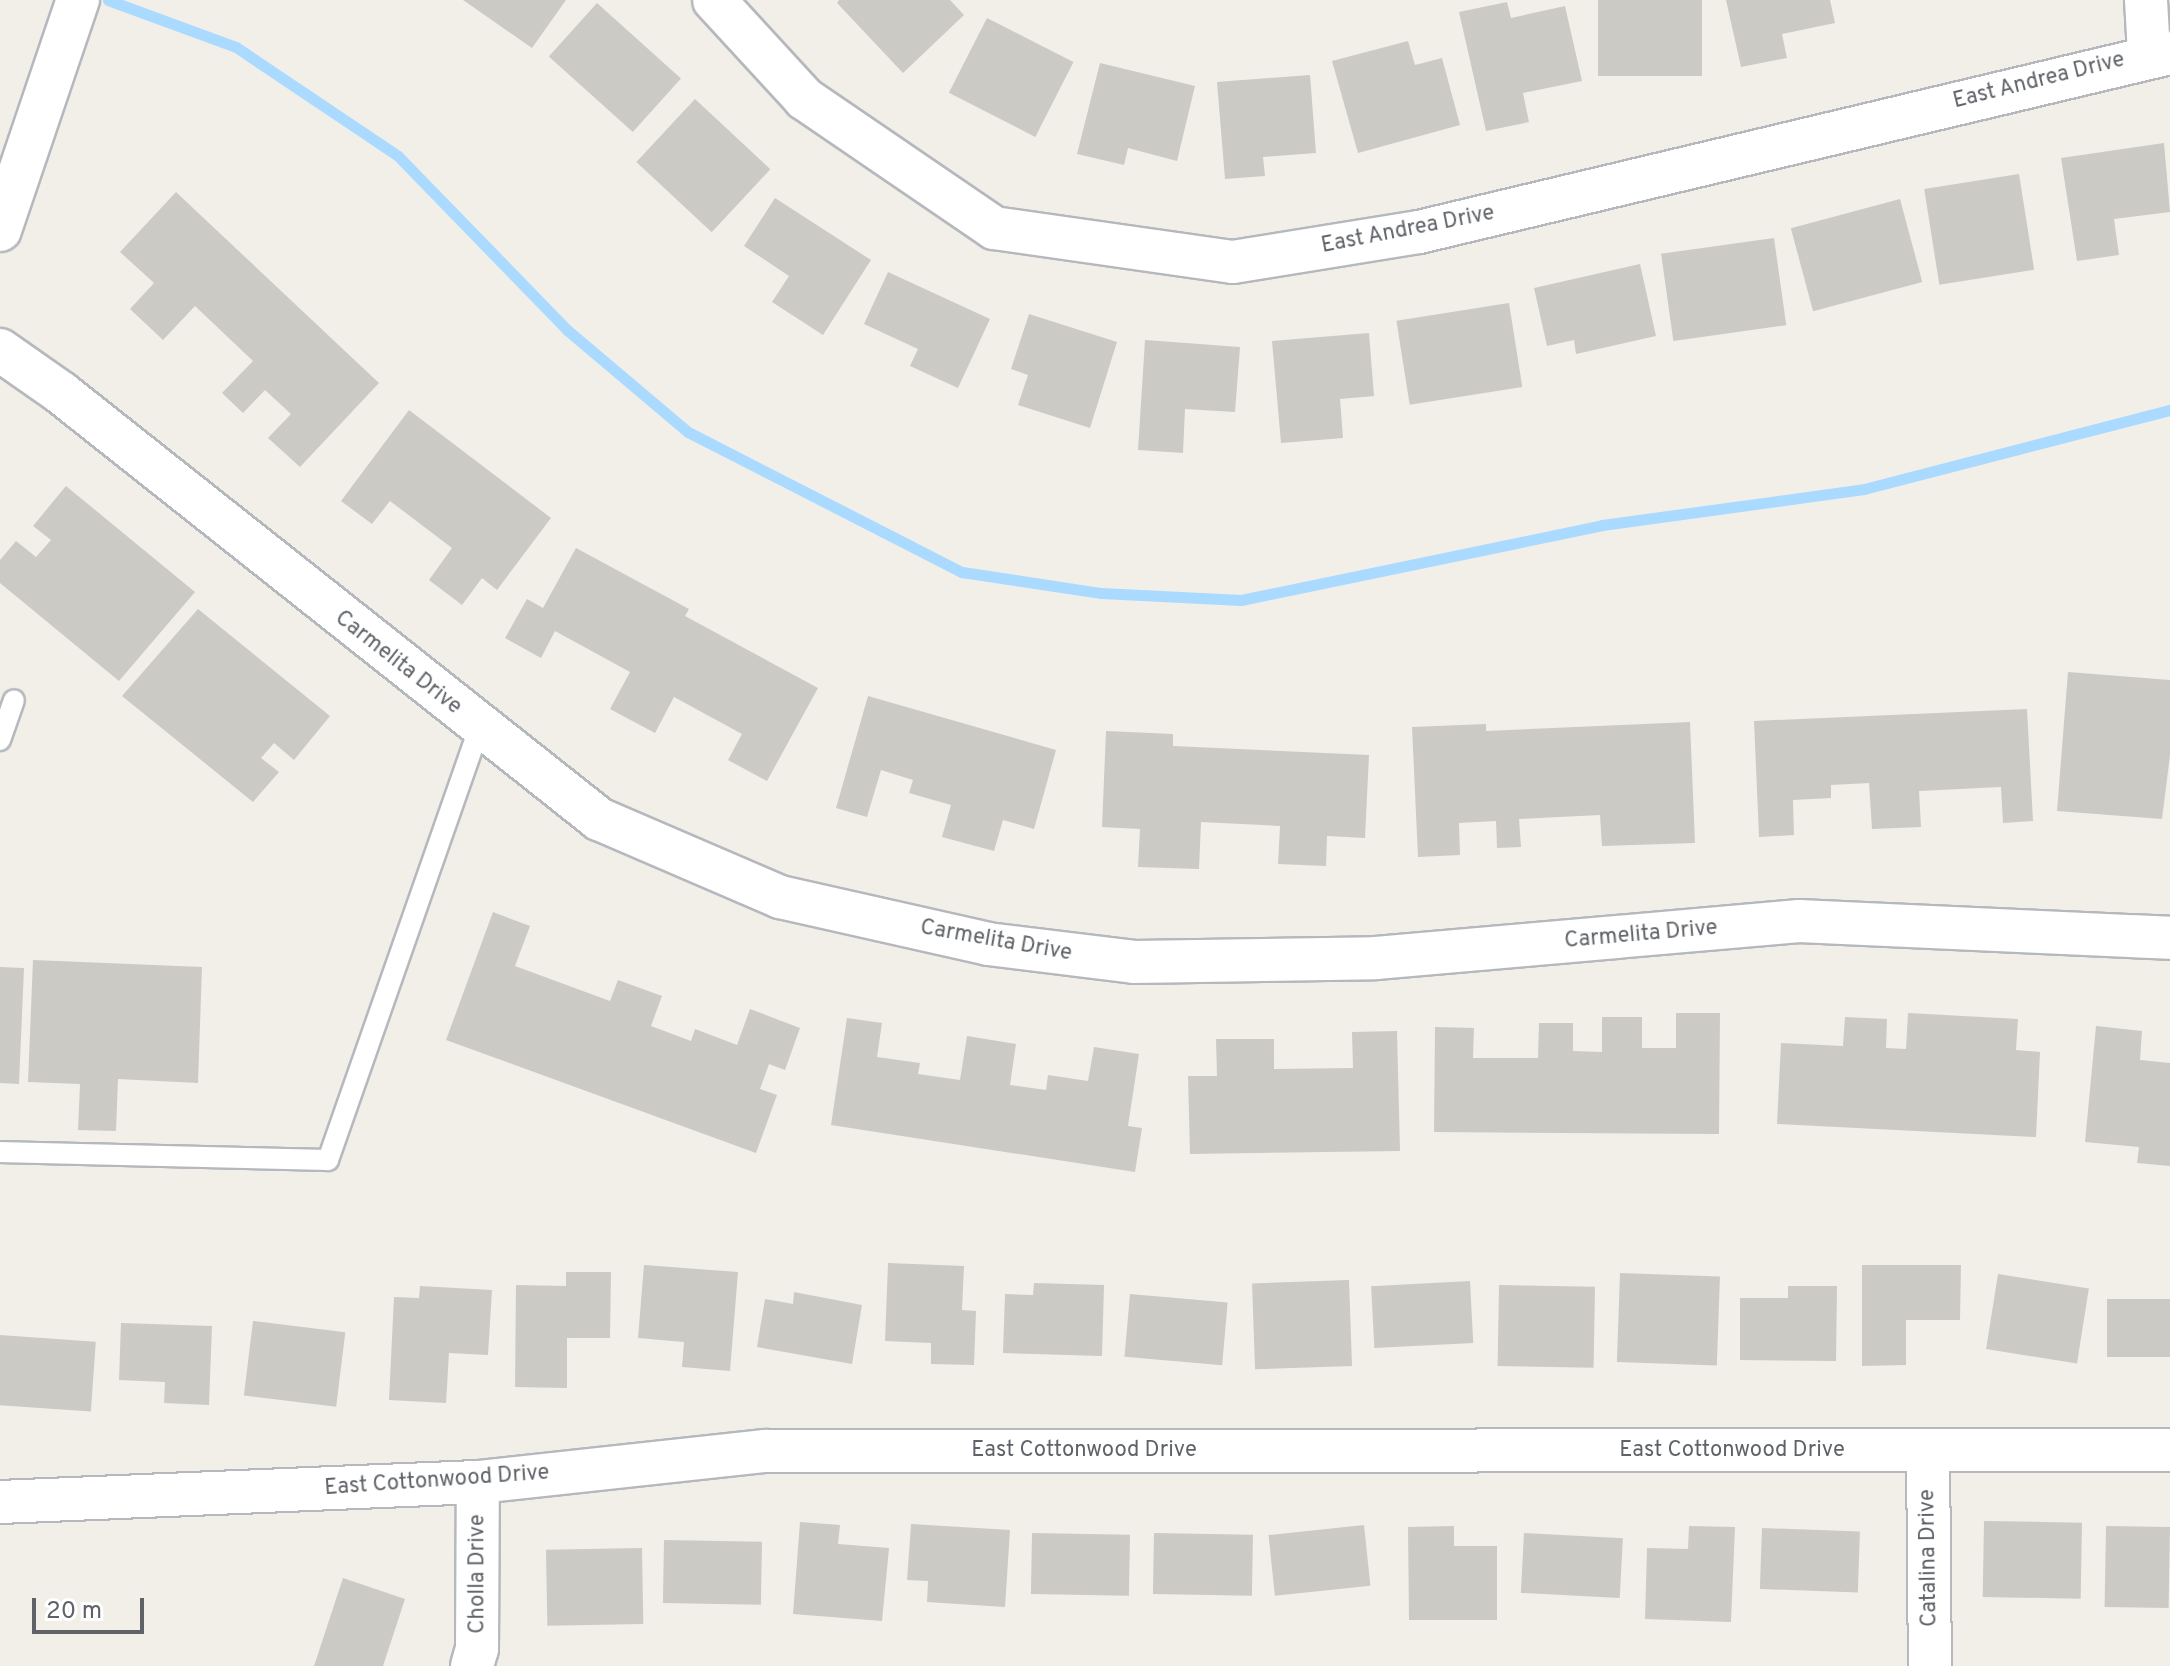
<!DOCTYPE html>
<style>
body{margin:0}
#map{position:relative;width:2170px;height:1666px;overflow:hidden;background:#f1efe8;font-family:Overpass,sans-serif}
div>[style]{position:absolute}
.stream>*{height:11px;margin:-5.5px;padding:0 5.5px;transform-origin:5.5px;border-radius:5.5px;background:#aadaff}
.building>*{inset:0;background:#cccac5;transform-origin:0 0}
.roads{filter:drop-shadow(2px 0 #b5b8bc) drop-shadow(-2px 0 #b5b8bc) drop-shadow(0 2px #b5b8bc) drop-shadow(0 -2px #b5b8bc)}
.service>*{height:20px;margin:-10px;padding:0 10px;transform-origin:10px;border-radius:10px;background:#fff}
.minor>*{height:42px;margin:-21px;padding:0 21px;transform-origin:21px;border-radius:21px;background:#fff}
span{translate:-50% -50%;white-space:nowrap;text-align:center;line-height:1.15;-webkit-text-stroke:6px #fff;paint-order:stroke}
.street-label{font-size:22px;color:#5f6368}
.scale{position:absolute;left:32px;top:1598px;width:112px;height:36px;box-sizing:border-box;border:4px solid #5f6368;border-top:0;padding-left:10px;font-size:24px;line-height:28px;white-space:nowrap;color:#5f6368;-webkit-text-stroke:6px #fff;paint-order:stroke}
</style>
<div id="map">
<div class="stream">
<div style="left:108px;top:0;width:136px;rotate:20.2deg"></div>
<div style="left:236px;top:47px;width:195px;rotate:33.9deg"></div>
<div style="left:398px;top:156px;width:241px;rotate:45.8deg"></div>
<div style="left:566px;top:329px;width:160px;rotate:40.2deg"></div>
<div style="left:688px;top:432px;width:308px;rotate:27.1deg"></div>
<div style="left:962px;top:572px;width:141px;rotate:8.6deg"></div>
<div style="left:1101px;top:593px;width:140px;rotate:2.9deg"></div>
<div style="left:1241px;top:600px;width:369px;rotate:-11.7deg"></div>
<div style="left:1602px;top:525px;width:264px;rotate:-7.8deg"></div>
<div style="left:1864px;top:489px;width:316px;rotate:-14.5deg"></div>
</div>
<div class="building">
<div style="clip-path:polygon(463px 0,566px 0,532px 48px)"></div>
<div style="clip-path:polygon(839px 0,950px 0,964px 15px,903px 73px,837px 3px)"></div>
<div style="left:1598px;top:0;width:104px;height:76px"></div>
<div style="clip-path:polygon(1726px 0,1830px 0,1835px 23px,1782px 34px,1787px 58px,1741px 67px)"></div>
<div style="clip-path:polygon(1507px 2px,1511px 18px,1565px 6px,1582px 81px,1523px 93px,1529px 122px,1486px 131px,1459px 12px)"></div>
<div style="left:597px;top:3px;width:113px;height:72px;rotate:42deg"></div>
<div style="left:987px;top:18px;width:97px;height:84px;rotate:27deg"></div>
<div style="clip-path:polygon(1408px 41px,1415px 65px,1442px 58px,1460px 125px,1358px 153px,1332px 61px)"></div>
<div style="clip-path:polygon(1100px 63px,1195px 86px,1177px 161px,1128px 148px,1124px 165px,1077px 154px)"></div>
<div style="clip-path:polygon(1310px 75px,1316px 153px,1263px 157px,1265px 176px,1225px 179px,1217px 82px)"></div>
<div style="left:695px;top:99px;width:103px;height:86px;rotate:43deg"></div>
<div style="clip-path:polygon(2164px 143px,2170px 212px,2114px 219px,2119px 255px,2077px 261px,2061px 158px)"></div>
<div style="left:2019px;top:174px;width:97px;height:96px;rotate:81deg"></div>
<div style="clip-path:polygon(176px 192px,379px 383px,300px 467px,268px 438px,291px 414px,265px 390px,243px 413px,222px 393px,253px 361px,195px 306px,163px 340px,130px 309px,154px 283px,120px 252px)"></div>
<div style="clip-path:polygon(775px 198px,871px 260px,823px 335px,772px 302px,789px 276px,744px 246px)"></div>
<div style="left:1900px;top:199px;width:86px;height:113px;rotate:75deg"></div>
<div style="left:1774px;top:238px;width:88px;height:114px;rotate:82deg"></div>
<div style="clip-path:polygon(1640px 264px,1656px 336px,1576px 354px,1574px 340px,1547px 346px,1534px 288px)"></div>
<div style="clip-path:polygon(888px 272px,990px 319px,958px 388px,910px 366px,918px 349px,864px 324px)"></div>
<div style="left:1509px;top:303px;width:85px;height:114px;rotate:81deg"></div>
<div style="clip-path:polygon(1029px 314px,1117px 342px,1090px 428px,1018px 405px,1028px 375px,1011px 369px)"></div>
<div style="clip-path:polygon(1369px 333px,1374px 396px,1340px 399px,1343px 438px,1281px 443px,1272px 341px)"></div>
<div style="clip-path:polygon(1145px 340px,1240px 347px,1235px 412px,1185px 409px,1183px 453px,1138px 450px)"></div>
<div style="clip-path:polygon(409px 410px,551px 518px,497px 590px,482px 578px,462px 605px,429px 580px,452px 548px,390px 501px,372px 524px,341px 501px)"></div>
<div style="clip-path:polygon(66px 486px,195px 592px,119px 681px,0 583px,0 560px,16px 541px,36px 557px,51px 540px,33px 526px)"></div>
<div style="clip-path:polygon(576px 548px,689px 609px,685px 616px,818px 688px,767px 781px,728px 760px,742px 734px,674px 697px,655px 733px,610px 709px,630px 672px,555px 631px,541px 658px,505px 638px,527px 599px,543px 608px)"></div>
<div style="clip-path:polygon(198px 609px,330px 716px,294px 760px,274px 743px,261px 758px,279px 772px,253px 802px,122px 696px)"></div>
<div style="clip-path:polygon(2068px 672px,2170px 680px,2170px 755px,2162px 819px,2057px 811px)"></div>
<div style="clip-path:polygon(868px 696px,1056px 750px,1034px 829px,1003px 820px,994px 851px,942px 837px,951px 805px,909px 793px,913px 780px,881px 770px,867px 817px,836px 808px)"></div>
<div style="clip-path:polygon(2027px 709px,2033px 821px,2003px 823px,2001px 787px,1919px 791px,1921px 827px,1872px 829px,1869px 783px,1831px 785px,1831px 798px,1793px 800px,1794px 835px,1759px 837px,1754px 721px)"></div>
<div style="clip-path:polygon(1690px 722px,1695px 843px,1602px 846px,1600px 815px,1519px 819px,1521px 847px,1497px 848px,1496px 821px,1459px 823px,1460px 855px,1418px 857px,1412px 727px,1486px 724px,1486px 731px)"></div>
<div style="clip-path:polygon(1106px 731px,1173px 734px,1173px 746px,1369px 755px,1365px 838px,1327px 836px,1326px 866px,1278px 864px,1280px 826px,1201px 822px,1199px 869px,1138px 867px,1140px 829px,1102px 827px)"></div>
<div style="clip-path:polygon(493px 912px,530px 926px,515px 966px,610px 1001px,618px 980px,662px 996px,651px 1026px,691px 1041px,695px 1029px,737px 1045px,750px 1009px,800px 1028px,785px 1070px,769px 1064px,760px 1089px,777px 1095px,756px 1153px,446px 1040px)"></div>
<div style="clip-path:polygon(33px 960px,202px 967px,198px 1083px,118px 1079px,116px 1131px,78px 1130px,80px 1084px,28px 1082px)"></div>
<div style="clip-path:polygon(0 967px,24px 968px,19px 1084px,0 1083px)"></div>
<div style="clip-path:polygon(1676px 1013px,1720px 1013px,1719px 1134px,1434px 1132px,1435px 1027px,1474px 1028px,1473px 1058px,1538px 1058px,1539px 1023px,1573px 1023px,1573px 1051px,1602px 1052px,1602px 1017px,1642px 1017px,1642px 1048px,1676px 1048px)"></div>
<div style="clip-path:polygon(1908px 1013px,2018px 1019px,2016px 1050px,2040px 1052px,2036px 1137px,1777px 1124px,1781px 1043px,1843px 1046px,1845px 1017px,1887px 1019px,1886px 1048px,1906px 1049px)"></div>
<div style="clip-path:polygon(847px 1018px,882px 1023px,877px 1057px,920px 1063px,918px 1074px,960px 1080px,967px 1036px,1016px 1044px,1010px 1085px,1046px 1090px,1048px 1075px,1088px 1081px,1094px 1047px,1139px 1054px,1128px 1126px,1142px 1128px,1135px 1172px,831px 1125px)"></div>
<div style="clip-path:polygon(2096px 1026px,2142px 1031px,2140px 1060px,2170px 1063px,2170px 1166px,2137px 1163px,2139px 1147px,2085px 1142px)"></div>
<div style="clip-path:polygon(1397px 1031px,1400px 1151px,1190px 1154px,1188px 1076px,1217px 1076px,1216px 1039px,1274px 1039px,1274px 1069px,1353px 1068px,1352px 1032px)"></div>
<div style="clip-path:polygon(888px 1263px,964px 1266px,962px 1310px,976px 1311px,974px 1365px,931px 1364px,931px 1343px,885px 1341px)"></div>
<div style="clip-path:polygon(644px 1265px,738px 1272px,730px 1371px,682px 1367px,684px 1342px,638px 1338px)"></div>
<div style="clip-path:polygon(1862px 1265px,1961px 1265px,1960px 1320px,1906px 1320px,1906px 1365px,1862px 1366px)"></div>
<div style="clip-path:polygon(566px 1272px,611px 1272px,610px 1338px,567px 1338px,567px 1388px,515px 1387px,516px 1285px,566px 1286px)"></div>
<div style="left:1620px;top:1273px;width:100px;height:89px;rotate:2deg"></div>
<div style="left:1998px;top:1274px;width:92px;height:76px;rotate:9deg"></div>
<div style="left:1349px;top:1280px;width:86px;height:97px;rotate:88deg"></div>
<div style="left:1470px;top:1281px;width:62px;height:99px;rotate:87deg"></div>
<div style="clip-path:polygon(1034px 1283px,1104px 1285px,1102px 1356px,1003px 1353px,1005px 1294px,1033px 1295px)"></div>
<div style="left:1499px;top:1285px;width:96px;height:81px;rotate:1deg"></div>
<div style="clip-path:polygon(420px 1286px,492px 1290px,488px 1355px,449px 1353px,446px 1403px,389px 1400px,394px 1297px,419px 1298px)"></div>
<div style="clip-path:polygon(1788px 1286px,1837px 1286px,1836px 1361px,1740px 1360px,1740px 1298px,1788px 1298px)"></div>
<div style="clip-path:polygon(794px 1292px,862px 1305px,852px 1364px,757px 1347px,765px 1299px,793px 1304px)"></div>
<div style="left:1130px;top:1294px;width:98px;height:63px;rotate:5deg"></div>
<div style="left:2107px;top:1299px;width:63px;height:58px"></div>
<div style="left:253px;top:1321px;width:93px;height:75px;rotate:7deg"></div>
<div style="clip-path:polygon(121px 1323px,212px 1326px,209px 1405px,164px 1403px,165px 1382px,119px 1380px)"></div>
<div style="left:0;top:1335px;width:96px;height:70px;rotate:4deg"></div>
<div style="left:1984px;top:1521px;width:98px;height:76px;rotate:1deg"></div>
<div style="clip-path:polygon(800px 1522px,840px 1525px,838px 1544px,889px 1548px,882px 1621px,793px 1614px)"></div>
<div style="clip-path:polygon(911px 1524px,1010px 1530px,1005px 1607px,927px 1602px,928px 1581px,907px 1580px)"></div>
<div style="left:1364px;top:1525px;width:61px;height:96px;rotate:84deg"></div>
<div style="clip-path:polygon(1454px 1526px,1454px 1546px,1497px 1546px,1497px 1620px,1409px 1620px,1408px 1527px)"></div>
<div style="clip-path:polygon(1689px 1526px,1735px 1527px,1731px 1622px,1645px 1619px,1647px 1548px,1688px 1549px)"></div>
<div style="left:2106px;top:1526px;width:64px;height:81px;rotate:1deg"></div>
<div style="left:1762px;top:1528px;width:98px;height:61px;rotate:2deg"></div>
<div style="left:1032px;top:1533px;width:98px;height:61px;rotate:1deg"></div>
<div style="left:1154px;top:1533px;width:99px;height:61px;rotate:1deg"></div>
<div style="left:1524px;top:1533px;width:99px;height:60px;rotate:3deg"></div>
<div style="left:664px;top:1540px;width:98px;height:63px;rotate:1deg"></div>
<div style="left:642px;top:1548px;width:76px;height:96px;rotate:89deg"></div>
<div style="clip-path:polygon(343px 1578px,405px 1599px,383px 1666px,314px 1666px)"></div>
</div>
<div class="roads">
<div class="service">
<div style="left:0;top:740px;width:42px;rotate:-70.7deg"></div>
<div style="left:0;top:1152px;width:328px;rotate:1.4deg"></div>
<div style="left:328px;top:1160px;width:459px;rotate:-70.7deg"></div>
</div>
<div class="minor">
<div style="left:714px;top:0;width:134px;rotate:47.4deg"></div>
<div style="left:805px;top:99px;width:229px;rotate:34.3deg"></div>
<div style="left:994px;top:228px;width:241px;rotate:8.1deg"></div>
<div style="left:1233px;top:262px;width:188px;rotate:-9.2deg"></div>
<div style="left:1419px;top:232px;width:772px;rotate:-13.41deg"></div>
<div style="left:2146px;top:0;width:54px;rotate:86.8deg"></div>
<div style="left:0;top:230px;width:243px;rotate:-71.3deg"></div>
<div style="left:0;top:350px;width:73px;rotate:35deg"></div>
<div style="left:60px;top:392px;width:688px;rotate:38.39deg"></div>
<div style="left:599px;top:819px;width:197px;rotate:23.3deg"></div>
<div style="left:780px;top:897px;width:213px;rotate:12.7deg"></div>
<div style="left:988px;top:944px;width:147px;rotate:7deg"></div>
<div style="left:1134px;top:962px;width:242px;rotate:-0.9deg"></div>
<div style="left:1376px;top:958px;width:425px;rotate:-5deg"></div>
<div style="left:1799px;top:921px;width:371px;rotate:2.6deg"></div>
<div style="left:1928px;top:1450px;width:216px;rotate:89.5deg"></div>
<div style="left:0;top:1502px;width:478px;rotate:-2.4deg"></div>
<div style="left:478px;top:1482px;width:289px;rotate:-6.2deg"></div>
<div style="left:765px;top:1451px;width:1405px;rotate:-0.04deg"></div>
<div style="left:472px;top:1666px;width:18px;rotate:-74deg"></div>
<div style="left:477px;top:1649px;width:167px;rotate:-89.7deg"></div>
</div>
</div>
<div class="street-label">
<span style="left:2039px;top:81px;rotate:-14deg">East Andrea Drive</span>
<span style="left:1408px;top:230px;rotate:-11deg">East Andrea Drive</span>
<span style="left:398px;top:663px;rotate:38deg">Carmelita Drive</span>
<span style="left:1641px;top:935px;rotate:-5deg">Carmelita Drive</span>
<span style="left:996px;top:941px;rotate:10deg">Carmelita Drive</span>
<span style="left:1084px;top:1451px">East Cottonwood Drive</span>
<span style="left:1732px;top:1451px">East Cottonwood Drive</span>
<span style="left:437px;top:1481px;rotate:-4deg">East Cottonwood Drive</span>
<span style="left:1929px;top:1558px;rotate:-91deg">Catalina Drive</span>
<span style="left:478px;top:1574px;rotate:-90deg">Cholla Drive</span>
</div>
<div class="scale">20 m</div>
</div>
